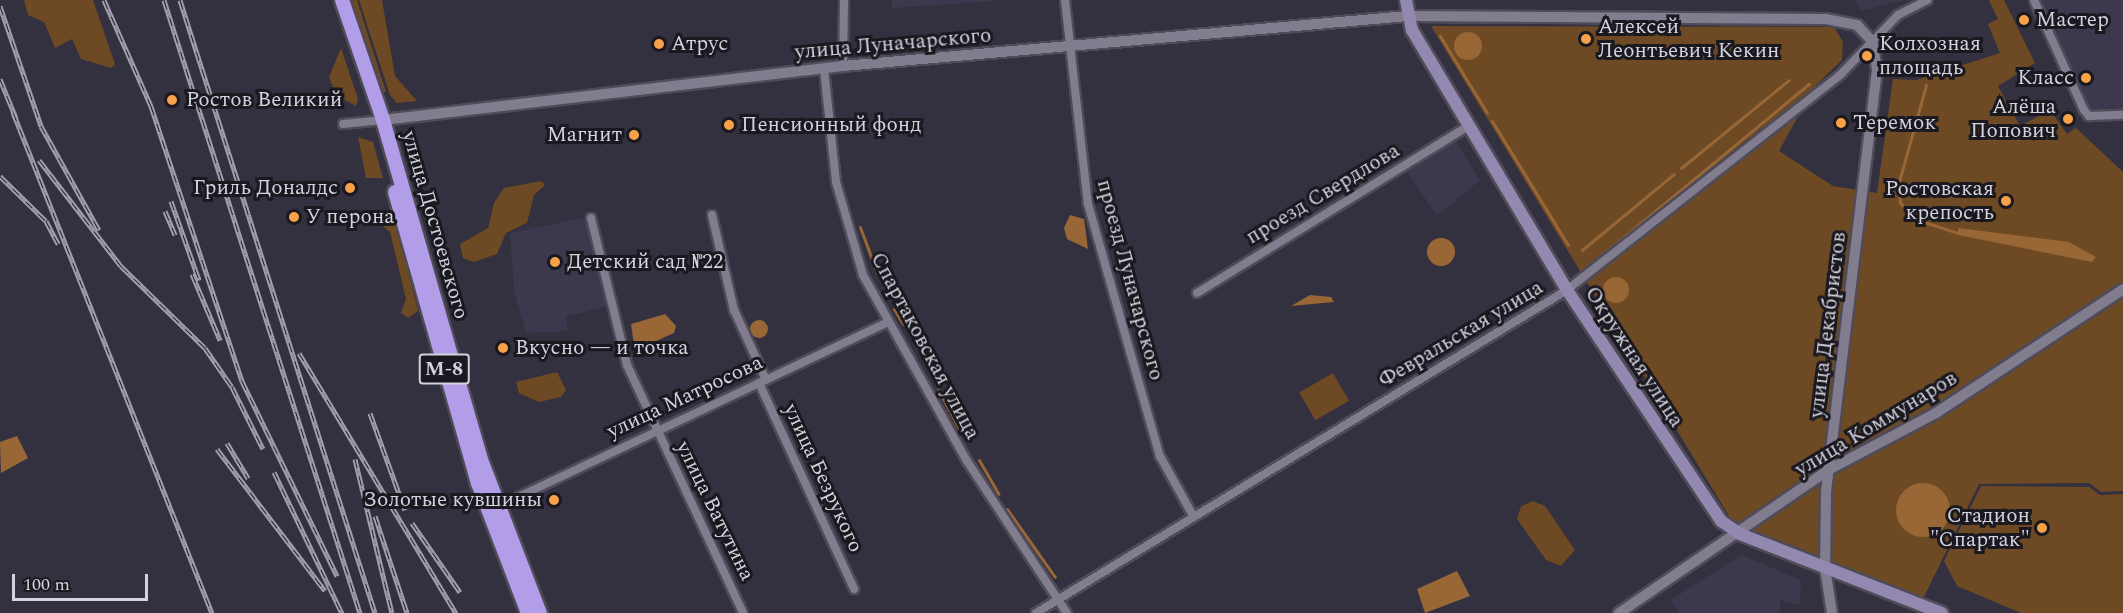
<!DOCTYPE html>
<meta charset="utf-8">
<style>
body{margin:0}
#map{position:relative;width:2123px;height:613px;overflow:hidden;background:#33303f;font-family:Spectral,serif}
div>[style]{position:absolute}
.built>*{inset:0;background:#3e384e}
.green>*{inset:0;background:#6d4924;transform-origin:0 0}
.water>*{inset:0;background:#996736}
.round{border-radius:50%}
.stream>*{height:3px;margin:-1.5px;padding:0 1.5px;transform-origin:1.5px;border-radius:1.5px;background:#996736}
.roads{filter:drop-shadow(2px 0 #4f4b58) drop-shadow(-2px 0 #4f4b58) drop-shadow(0 2px #4f4b58) drop-shadow(0 -2px #4f4b58)}
.minor>*{height:8px;margin:-4px;padding:0 4px;transform-origin:4px;border-radius:4px;background:#817d8f}
.tertiary>*{height:10px;margin:-5px;padding:0 5px;transform-origin:5px;border-radius:5px;background:#817d8f}
.secondary>*{height:12px;margin:-6px;padding:0 6px;transform-origin:6px;border-radius:6px;background:#9389b0}
.trunk>*{height:14px;margin:-7px;padding:0 7px;transform-origin:7px;border-radius:7px;background:#b29ee8}
.rail>*{height:5px;margin-top:-2.5px;transform-origin:0;background:repeating-linear-gradient(90deg,#1a1920 0 9px,#a29fab 0 18px);box-sizing:border-box;border-block:2px solid #a29fab}
.dots>*{width:16px;height:16px;translate:-50% -50%;box-sizing:border-box;border:3px solid #1a1920;border-radius:50%}
span{translate:-50% -50%;white-space:nowrap;text-align:center;line-height:1.15;-webkit-text-stroke:6px #1a1920;paint-order:stroke}
.shield-label span{padding:2px 4px;background:#1a1920;border:2px solid;border-radius:4px;-webkit-text-stroke-width:0}
.shield-label{font-size:20px;color:#d4d2dc;font-weight:700}
.poi-label{font-size:21px;color:#d4d2dc}
.left{translate:0 -50%;text-align:left}
.right{translate:-100% -50%;text-align:right}
.street-label{font-size:21px;color:#d4d2dc}
.scale{position:absolute;left:12px;top:574px;width:136px;height:27px;box-sizing:border-box;border:3px solid #d4d2dc;border-top:0;padding-left:8px;font-size:18px;line-height:21px;white-space:nowrap;color:#d4d2dc;-webkit-text-stroke:4px #1a1920;paint-order:stroke}
</style>
<div id="map">
<div class="built">
<div style="clip-path:polygon(892px 0,996px 0,996px 1px,892px 8px)"></div>
<div style="clip-path:polygon(1855px 0,1903px 0,1861px 11px)"></div>
<div style="clip-path:polygon(2039px 0,2123px 0,2123px 110px,2090px 111px)"></div>
<div style="clip-path:polygon(1455px 140px,1480px 180px,1437px 216px,1406px 170px)"></div>
<div style="clip-path:polygon(584px 218px,610px 305px,566px 317px,568px 331px,526px 333px,514px 291px,510px 233px)"></div>
<div style="clip-path:polygon(1741px 555px,1801px 580px,1800px 605px,1780px 600px,1780px 613px,1679px 613px,1671px 600px)"></div>
</div>
<div class="green">
<div style="clip-path:polygon(24px 0,93px 0,115px 64px,111px 68px,81px 59px,72px 39px,55px 48px,44px 22px,28px 15px)"></div>
<div style="clip-path:polygon(349px 0,357px 0,386px 92px,380px 92px)"></div>
<div style="clip-path:polygon(359px 0,382px 0,395px 76px,417px 101px,397px 103px,390px 95px)"></div>
<div style="clip-path:polygon(1989px 0,2004px 0,2035px 63px,1998px 86px,2020px 126px,2050px 110px,2067px 134px,2076px 128px,2123px 172px,2123px 491px,2101px 492px,2089px 483px,1979px 484px,1922px 601px,1740px 534px,1431px 26px,1834px 27px,1843px 42px,1842px 60px,1814px 87px,1779px 151px,1833px 186px,1877px 193px,1893px 79px,1916px 80px,2000px 53px,1988px 24px,1998px 19px)"></div>
<div style="clip-path:polygon(341px 48px,358px 99px,356px 106px,336px 95px,329px 77px)"></div>
<div style="clip-path:polygon(358px 137px,373px 142px,383px 178px,366px 178px)"></div>
<div style="clip-path:polygon(541px 181px,545px 185px,534px 195px,527px 223px,506px 233px,497px 254px,474px 262px,463px 258px,460px 244px,488px 228px,494px 203px,504px 188px)"></div>
<div style="clip-path:polygon(393px 211px,418px 311px,408px 318px,401px 313px,406px 299px,390px 232px,379px 223px,383px 212px)"></div>
<div style="clip-path:polygon(557px 372px,566px 390px,561px 397px,539px 402px,519px 393px,516px 382px)"></div>
<div style="left:1333px;top:373px;width:32px;height:39px;rotate:60deg"></div>
<div style="clip-path:polygon(1981px 486px,2089px 487px,2100px 495px,2123px 494px,2123px 613px,2021px 613px,1957px 586px,1944px 561px)"></div>
<div style="clip-path:polygon(1533px 501px,1545px 506px,1575px 550px,1561px 566px,1546px 560px,1517px 519px,1521px 506px)"></div>
</div>
<div class="water">
<div class="round" style="left:1454px;top:32px;width:28px;height:28px"></div>
<div style="clip-path:polygon(1070px 215px,1084px 219px,1088px 249px,1067px 239px,1064px 228px)"></div>
<div style="clip-path:polygon(1958px 228px,2069px 242px,2096px 257px,2092px 262px,1958px 235px)"></div>
<div class="round" style="left:1427px;top:238px;width:28px;height:28px"></div>
<div class="round" style="left:1603px;top:277px;width:26px;height:26px"></div>
<div style="clip-path:polygon(1310px 295px,1331px 297px,1334px 302px,1291px 306px)"></div>
<div style="clip-path:polygon(665px 314px,676px 326px,674px 333px,643px 347px,634px 345px,631px 324px)"></div>
<div class="round" style="left:750px;top:320px;width:18px;height:18px"></div>
<div style="clip-path:polygon(17px 436px,28px 458px,1px 473px,0 442px)"></div>
<div class="round" style="left:1896px;top:483px;width:54px;height:54px"></div>
<div style="clip-path:polygon(1457px 571px,1470px 596px,1425px 613px,1417px 589px)"></div>
</div>
<div class="stream">
<div style="left:1440px;top:36px;width:90px;rotate:58.6deg"></div>
<div style="left:1926px;top:85px;width:104px;rotate:105.6deg"></div>
<div style="left:1898px;top:185px;width:17px;rotate:83deg"></div>
<div style="left:1900px;top:202px;width:20px;rotate:53deg"></div>
<div style="left:1912px;top:218px;width:48px;rotate:18.1deg"></div>
<div style="left:1492px;top:121px;width:145px;rotate:58.5deg"></div>
<div style="left:1681px;top:168px;width:139px;rotate:-39.2deg"></div>
<div style="left:860px;top:227px;width:49px;rotate:69.7deg"></div>
<div style="left:1582px;top:250px;width:119px;rotate:-39.6deg"></div>
<div style="left:1585px;top:269px;width:291px;rotate:-39.6deg"></div>
<div style="left:894px;top:309px;width:17px;rotate:59deg"></div>
<div style="left:938px;top:389px;width:47px;rotate:61.8deg"></div>
<div style="left:979px;top:460px;width:39px;rotate:60deg"></div>
<div style="left:1007px;top:509px;width:83px;rotate:54.8deg"></div>
</div>
<div class="roads">
<div class="minor">
<div style="left:1065px;top:0;width:205px;rotate:83.6deg"></div>
<div style="left:1088px;top:204px;width:262px;rotate:74.1deg"></div>
<div style="left:1160px;top:456px;width:66px;rotate:61.1deg"></div>
<div style="left:2034px;top:0;width:121px;rotate:65.6deg"></div>
<div style="left:2084px;top:110px;width:8px;rotate:50deg"></div>
<div style="left:2089px;top:116px;width:34px;rotate:-2deg"></div>
<div style="left:843px;top:66px;width:66px;rotate:-89.1deg"></div>
<div style="left:824px;top:69px;width:114px;rotate:83.9deg"></div>
<div style="left:836px;top:182px;width:97px;rotate:73.8deg"></div>
<div style="left:863px;top:275px;width:213px;rotate:60.8deg"></div>
<div style="left:967px;top:461px;width:182px;rotate:56.7deg"></div>
<div style="left:343px;top:124px;width:40px;rotate:-5.7deg"></div>
<div style="left:712px;top:215px;width:98px;rotate:77deg"></div>
<div style="left:734px;top:310px;width:77px;rotate:65.4deg"></div>
<div style="left:591px;top:218px;width:151px;rotate:76.2deg"></div>
<div style="left:627px;top:365px;width:274px;rotate:64.9deg"></div>
<div style="left:1197px;top:293px;width:318px;rotate:-31.6deg"></div>
<div style="left:759px;top:383px;width:227px;rotate:65.2deg"></div>
<div style="left:497px;top:507px;width:433px;rotate:-25.3deg"></div>
<div style="left:1036px;top:613px;width:622px;rotate:-31.31deg"></div>
<div style="left:1567px;top:290px;width:349px;rotate:-38.2deg"></div>
<div style="left:1841px;top:74px;width:82px;rotate:-46deg"></div>
<div style="left:1898px;top:15px;width:33px;rotate:-27deg"></div>
</div>
<div class="tertiary">
<div style="left:383px;top:120px;width:463px;rotate:-6.7deg"></div>
<div style="left:843px;top:66px;width:567px;rotate:-5.06deg"></div>
<div style="left:1408px;top:16px;width:418px;rotate:0.4deg"></div>
<div style="left:1826px;top:19px;width:32px;rotate:11deg"></div>
<div style="left:1857px;top:25px;width:22px;rotate:47deg"></div>
<div style="left:1872px;top:41px;width:29px;rotate:80deg"></div>
<div style="left:1877px;top:70px;width:424px;rotate:96.9deg"></div>
<div style="left:1826px;top:491px;width:77px;rotate:90.7deg"></div>
<div style="left:1825px;top:568px;width:46px;rotate:81.2deg"></div>
<div style="left:1619px;top:613px;width:255px;rotate:-34.3deg"></div>
<div style="left:1830px;top:469px;width:120px;rotate:-27.8deg"></div>
<div style="left:1936px;top:413px;width:224px;rotate:-33.5deg"></div>
</div>
<div class="secondary">
<div style="left:1406px;top:0;width:31px;rotate:79deg"></div>
<div style="left:1412px;top:30px;width:303px;rotate:59.2deg"></div>
<div style="left:1567px;top:290px;width:278px;rotate:56.3deg"></div>
<div style="left:1721px;top:521px;width:23px;rotate:34deg"></div>
<div style="left:1740px;top:534px;width:217px;rotate:21.4deg"></div>
</div>
<div class="trunk">
<div style="left:342px;top:0;width:127px;rotate:71.1deg"></div>
<div style="left:383px;top:120px;width:351px;rotate:73.9deg"></div>
<div style="left:480px;top:457px;width:167px;rotate:69deg"></div>
<div style="left:395px;top:192px;width:303px;rotate:74.1deg"></div>
<div style="left:478px;top:483px;width:139px;rotate:69deg"></div>
</div>
</div>
<div class="rail">
<div style="left:104px;top:0;width:116px;rotate:66.1deg"></div>
<div style="left:151px;top:106px;width:290px;rotate:71.7deg"></div>
<div style="left:242px;top:381px;width:217px;rotate:64deg"></div>
<div style="left:164px;top:0;width:644px;rotate:72.27deg"></div>
<div style="left:180px;top:0;width:643px;rotate:72.35deg"></div>
<div style="left:0;top:6px;width:127px;rotate:71.1deg"></div>
<div style="left:41px;top:126px;width:119px;rotate:60.9deg"></div>
<div style="left:0;top:79px;width:42px;rotate:67.7deg"></div>
<div style="left:13px;top:112px;width:539px;rotate:68.34deg"></div>
<div style="left:39px;top:160px;width:134px;rotate:52.3deg"></div>
<div style="left:121px;top:266px;width:117px;rotate:44.3deg"></div>
<div style="left:205px;top:348px;width:47px;rotate:55.3deg"></div>
<div style="left:232px;top:387px;width:69px;rotate:63.4deg"></div>
<div style="left:0;top:176px;width:64px;rotate:44.4deg"></div>
<div style="left:46px;top:221px;width:26px;rotate:62deg"></div>
<div style="left:171px;top:201px;width:84px;rotate:70.5deg"></div>
<div style="left:165px;top:211px;width:26px;rotate:67deg"></div>
<div style="left:192px;top:274px;width:72px;rotate:67deg"></div>
<div style="left:299px;top:353px;width:304px;rotate:58.9deg"></div>
<div style="left:370px;top:413px;width:103px;rotate:70.2deg"></div>
<div style="left:227px;top:443px;width:41px;rotate:59deg"></div>
<div style="left:217px;top:449px;width:178px;rotate:52.7deg"></div>
<div style="left:355px;top:459px;width:158px;rotate:76.5deg"></div>
<div style="left:274px;top:472px;width:157px;rotate:64.3deg"></div>
<div style="left:375px;top:516px;width:102px;rotate:71.7deg"></div>
<div style="left:412px;top:523px;width:84px;rotate:55.2deg"></div>
</div>
<div class="dots">
<div style="left:2024px;top:20px;background:#f7a248"></div>
<div style="left:1586px;top:39px;background:#f7a248"></div>
<div style="left:659px;top:44px;background:#f7a248"></div>
<div style="left:1867px;top:56px;background:#f7a248"></div>
<div style="left:2086px;top:78px;background:#f7a248"></div>
<div style="left:172px;top:100px;background:#f7a248"></div>
<div style="left:2068px;top:119px;background:#f7a248"></div>
<div style="left:1841px;top:123px;background:#f7a248"></div>
<div style="left:729px;top:125px;background:#f7a248"></div>
<div style="left:634px;top:135px;background:#f7a248"></div>
<div style="left:350px;top:188px;background:#f7a248"></div>
<div style="left:2006px;top:201px;background:#f7a248"></div>
<div style="left:294px;top:217px;background:#f7a248"></div>
<div style="left:555px;top:262px;background:#f7a248"></div>
<div style="left:503px;top:348px;background:#f7a248"></div>
<div style="left:554px;top:500px;background:#f7a248"></div>
<div style="left:2042px;top:528px;background:#f7a248"></div>
</div>
<div class="shield-label">
<span style="left:444px;top:369px">М-8</span>
</div>
<div class="poi-label">
<span class="left" style="left:2036px;top:20px">Мастер</span>
<span class="left" style="left:1598px;top:39px">Алексей<br>Леонтьевич Кекин</span>
<span class="left" style="left:671px;top:44px">Атрус</span>
<span class="left" style="left:1879px;top:56px">Колхозная<br>площадь</span>
<span class="right" style="left:2074px;top:78px">Класс</span>
<span class="left" style="left:186px;top:100px">Ростов Великий</span>
<span class="right" style="left:2056px;top:119px">Алёша<br>Попович</span>
<span class="left" style="left:1853px;top:123px">Теремок</span>
<span class="left" style="left:741px;top:125px">Пенсионный фонд</span>
<span class="right" style="left:622px;top:135px">Магнит</span>
<span class="right" style="left:338px;top:188px">Гриль Доналдс</span>
<span class="right" style="left:1994px;top:201px">Ростовская<br>крепость</span>
<span class="left" style="left:306px;top:217px">У перона</span>
<span class="left" style="left:567px;top:262px">Детский сад №22</span>
<span class="left" style="left:515px;top:348px">Вкусно — и точка</span>
<span class="right" style="left:542px;top:500px">Золотые кувшины</span>
<span class="right" style="left:2030px;top:528px">Стадион<br>"Спартак"</span>
</div>
<div class="street-label">
<span style="left:893px;top:44px;rotate:-5deg">улица Луначарского</span>
<span style="left:1323px;top:194px;rotate:-31deg">проезд Свердлова</span>
<span style="left:435px;top:225px;rotate:74deg">улица Достоевского</span>
<span style="left:1130px;top:280px;rotate:75deg">проезд Луначарского</span>
<span style="left:1828px;top:325px;rotate:-83deg">улица Декабристов</span>
<span style="left:1461px;top:334px;rotate:-31deg">Февральская улица</span>
<span style="left:925px;top:346px;rotate:62deg">Спартаковская улица</span>
<span style="left:1634px;top:357px;rotate:57deg">Окружная улица</span>
<span style="left:685px;top:397px;rotate:-25deg">улица Матросова</span>
<span style="left:1876px;top:424px;rotate:-31deg">улица Коммунаров</span>
<span style="left:823px;top:478px;rotate:65deg">улица Безрукого</span>
<span style="left:715px;top:511px;rotate:64deg">улица Ватутина</span>
</div>
<div class="scale">100 m</div>
</div>
